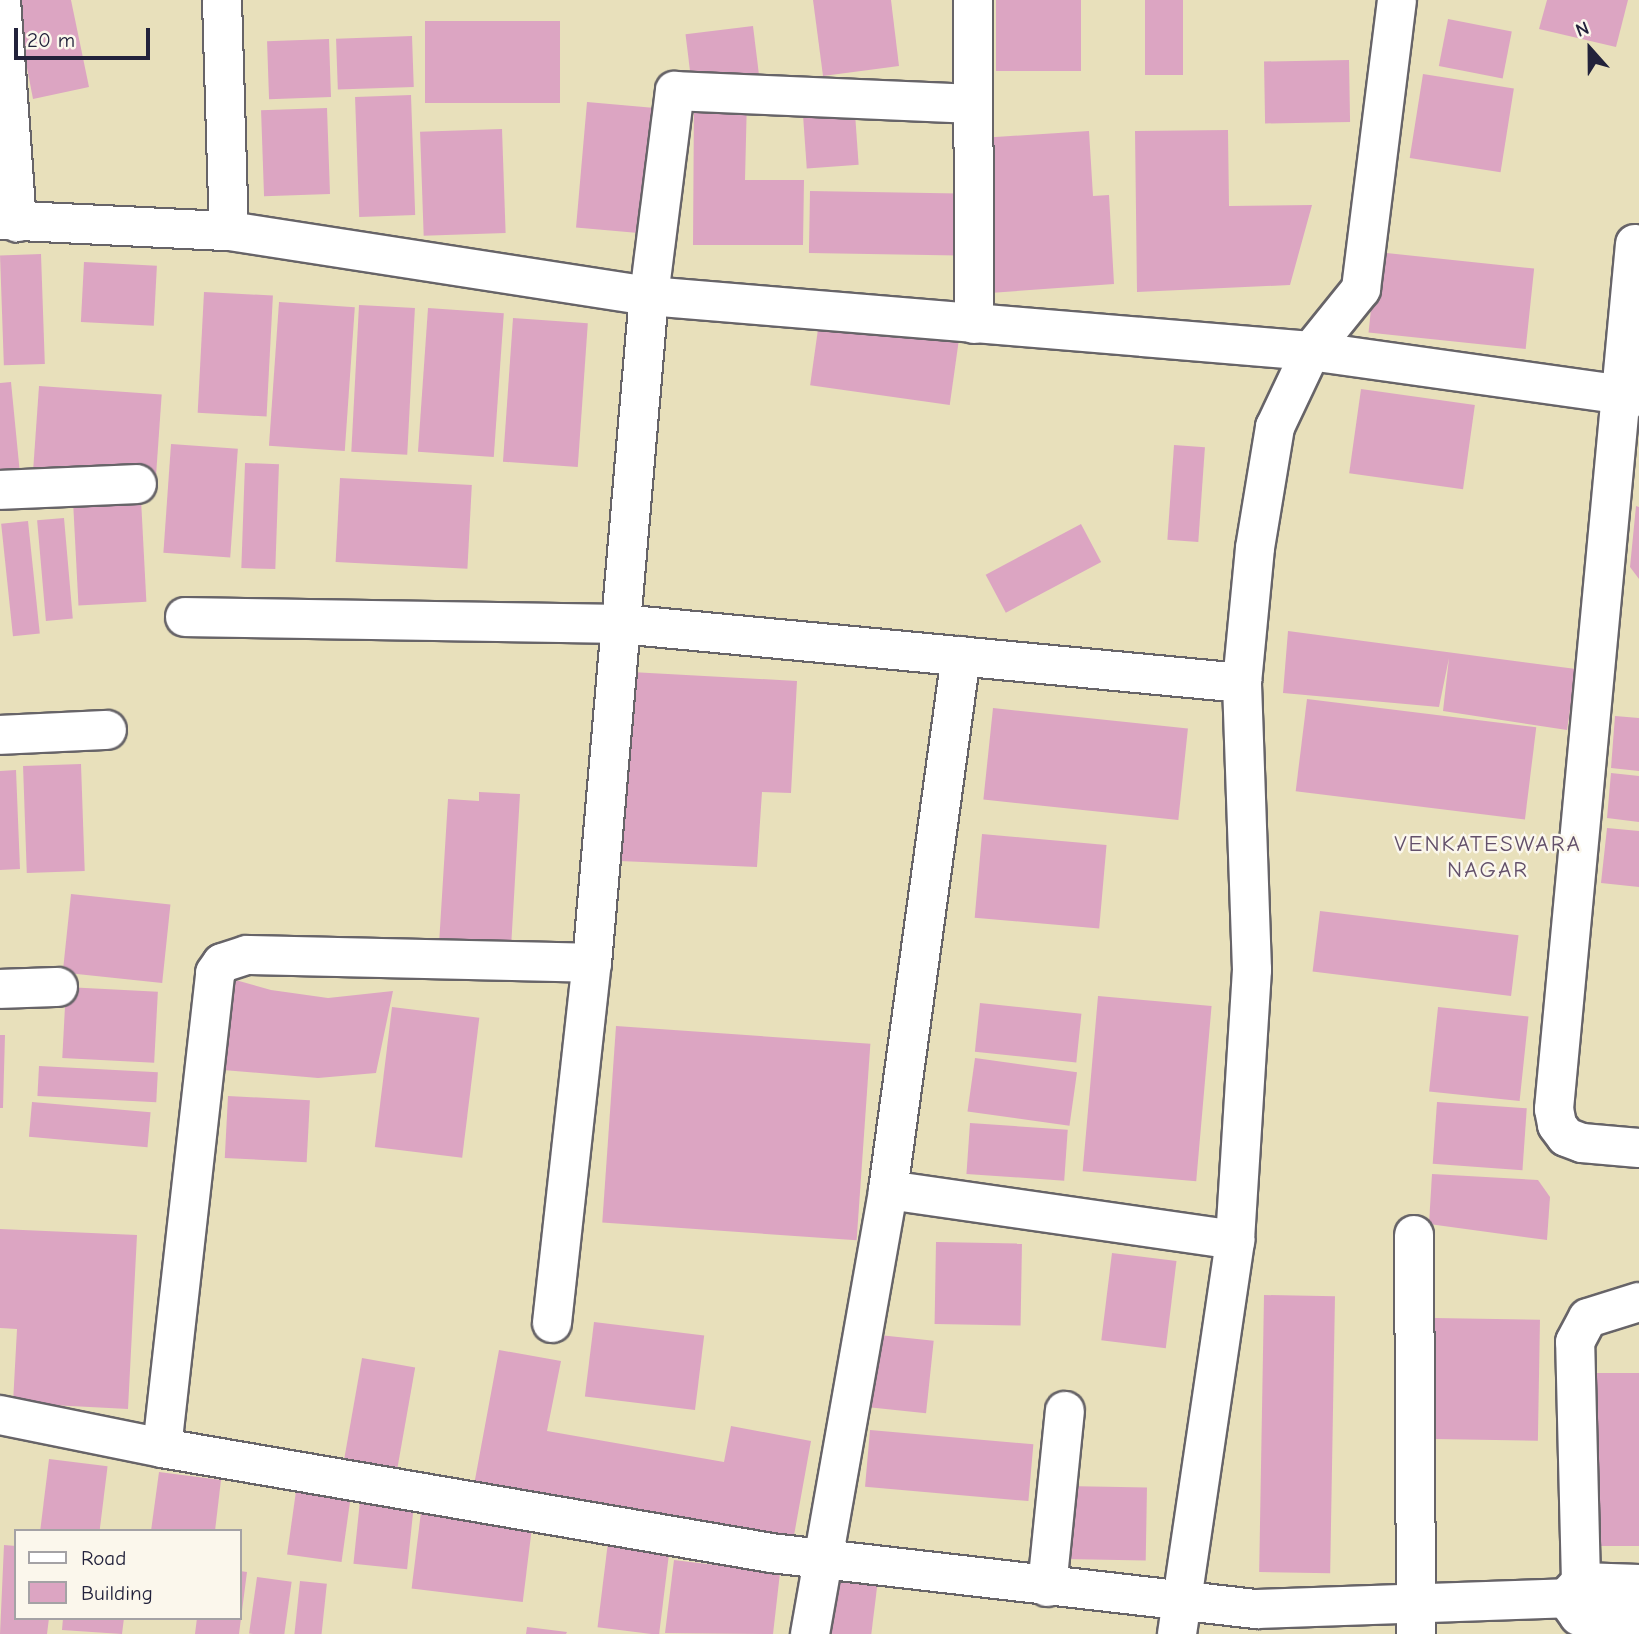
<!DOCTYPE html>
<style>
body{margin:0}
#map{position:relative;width:1639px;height:1634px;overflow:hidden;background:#e8e0bb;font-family:"Comic Neue",sans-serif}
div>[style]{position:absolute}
.building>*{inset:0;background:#dca5c2;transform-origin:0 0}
.roads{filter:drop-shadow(2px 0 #676468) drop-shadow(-2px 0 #676468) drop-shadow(0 2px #676468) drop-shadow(0 -2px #676468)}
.minor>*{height:38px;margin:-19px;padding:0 19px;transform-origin:19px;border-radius:19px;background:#fff}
.major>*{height:38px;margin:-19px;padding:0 19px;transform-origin:19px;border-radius:19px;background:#fff}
span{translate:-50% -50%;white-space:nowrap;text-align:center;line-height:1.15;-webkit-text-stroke:5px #fbf7ec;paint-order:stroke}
.neighbourhood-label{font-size:23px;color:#63506a;letter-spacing:2px}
.legend{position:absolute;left:14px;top:1529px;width:228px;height:91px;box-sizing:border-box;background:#fbf7ec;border:2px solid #a4a2a5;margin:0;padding:9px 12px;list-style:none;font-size:21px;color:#22223b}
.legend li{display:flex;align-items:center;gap:14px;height:35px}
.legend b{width:35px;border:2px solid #a4a2a5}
.north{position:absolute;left:1555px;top:14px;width:70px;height:70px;-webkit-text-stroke:5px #fbf7ec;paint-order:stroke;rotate:339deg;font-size:19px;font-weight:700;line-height:28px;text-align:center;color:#22223b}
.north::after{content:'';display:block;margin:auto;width:24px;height:32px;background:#22223b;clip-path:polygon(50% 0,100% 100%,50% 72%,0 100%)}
.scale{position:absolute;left:14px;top:28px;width:136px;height:32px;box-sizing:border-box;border:4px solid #22223b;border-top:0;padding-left:9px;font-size:21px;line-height:24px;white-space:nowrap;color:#22223b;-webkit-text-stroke:5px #fbf7ec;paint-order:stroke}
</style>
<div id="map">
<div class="building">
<div style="clip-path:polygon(14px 0,71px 0,89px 87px,33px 99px)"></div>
<div style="clip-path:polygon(813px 0,891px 0,899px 66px,823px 76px)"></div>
<div style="left:996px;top:0;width:85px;height:71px"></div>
<div style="left:1145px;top:0;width:38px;height:75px"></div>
<div style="clip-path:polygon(1547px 0,1628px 0,1616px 47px,1539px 29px)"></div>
<div style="left:1448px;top:19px;width:65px;height:48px;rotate:11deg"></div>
<div style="left:560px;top:21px;width:82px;height:135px;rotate:90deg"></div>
<div style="left:753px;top:26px;width:55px;height:68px;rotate:83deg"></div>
<div style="left:412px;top:36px;width:51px;height:76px;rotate:88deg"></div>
<div style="left:329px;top:39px;width:58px;height:62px;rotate:88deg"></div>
<div style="left:1349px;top:60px;width:62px;height:85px;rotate:89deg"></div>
<div style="left:1423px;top:74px;width:92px;height:85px;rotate:9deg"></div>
<div style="left:411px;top:95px;width:120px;height:56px;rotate:88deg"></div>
<div style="clip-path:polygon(747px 98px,745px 180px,804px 180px,803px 245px,693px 245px,694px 99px)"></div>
<div style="left:587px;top:102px;width:74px;height:126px;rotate:5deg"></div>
<div style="left:327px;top:108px;width:86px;height:66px;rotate:88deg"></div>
<div style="left:855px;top:113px;width:52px;height:52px;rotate:86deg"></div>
<div style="left:502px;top:129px;width:104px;height:82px;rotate:88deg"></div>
<div style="clip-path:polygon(1228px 130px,1229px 206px,1312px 205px,1290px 285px,1137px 292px,1135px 131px)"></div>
<div style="clip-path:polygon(1089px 131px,1093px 196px,1109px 195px,1114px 284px,990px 293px,980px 138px)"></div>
<div style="left:810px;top:191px;width:149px;height:62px;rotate:1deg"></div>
<div style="left:1377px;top:252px;width:158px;height:81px;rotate:6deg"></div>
<div style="left:41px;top:254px;width:110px;height:41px;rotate:88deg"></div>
<div style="left:84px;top:262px;width:73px;height:60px;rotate:3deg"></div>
<div style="left:204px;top:292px;width:69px;height:121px;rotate:3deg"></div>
<div style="left:279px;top:302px;width:76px;height:144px;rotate:4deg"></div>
<div style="left:359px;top:305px;width:56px;height:147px;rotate:3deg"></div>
<div style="left:428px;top:308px;width:76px;height:144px;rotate:4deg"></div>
<div style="left:820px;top:315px;width:141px;height:71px;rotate:8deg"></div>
<div style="left:513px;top:318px;width:75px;height:144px;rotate:4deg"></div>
<div style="clip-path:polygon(11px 382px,20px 474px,0 477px,0 383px)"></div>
<div style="left:39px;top:386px;width:123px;height:88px;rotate:4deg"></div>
<div style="left:1361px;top:389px;width:115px;height:85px;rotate:8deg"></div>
<div style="left:171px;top:444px;width:67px;height:109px;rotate:4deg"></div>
<div style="left:1174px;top:445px;width:31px;height:95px;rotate:4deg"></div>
<div style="left:245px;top:463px;width:34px;height:105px;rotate:2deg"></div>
<div style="left:340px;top:478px;width:132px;height:84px;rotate:3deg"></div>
<div style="left:141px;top:499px;width:103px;height:68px;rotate:87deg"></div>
<div style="clip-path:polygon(1636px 506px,1639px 507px,1639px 579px,1630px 567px)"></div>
<div style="left:64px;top:518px;width:101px;height:27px;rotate:85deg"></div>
<div style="left:28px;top:521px;width:113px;height:27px;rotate:84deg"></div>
<div style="left:1081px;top:524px;width:43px;height:108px;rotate:62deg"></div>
<div style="clip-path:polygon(1288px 631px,1576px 669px,1567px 730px,1443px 711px,1449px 658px,1439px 707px,1283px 693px)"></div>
<div style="clip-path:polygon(631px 672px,797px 681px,791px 793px,762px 792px,757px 867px,620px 861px)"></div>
<div style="left:1307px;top:699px;width:231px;height:93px;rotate:7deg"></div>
<div style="left:993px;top:708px;width:196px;height:92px;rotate:6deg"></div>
<div style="clip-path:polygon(1615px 716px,1639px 718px,1639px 771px,1611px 768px)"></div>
<div style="left:81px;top:764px;width:107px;height:58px;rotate:88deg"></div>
<div style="clip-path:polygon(16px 770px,20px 869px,0 870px,0 771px)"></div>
<div style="clip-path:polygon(1611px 773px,1639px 776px,1639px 822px,1607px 818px)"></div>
<div style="clip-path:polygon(479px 792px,520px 794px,511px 948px,439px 944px,448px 799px,479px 801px)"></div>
<div style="clip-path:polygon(1607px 828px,1639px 831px,1639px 887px,1601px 883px)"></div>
<div style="left:982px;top:834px;width:125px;height:84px;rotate:5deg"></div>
<div style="left:71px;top:894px;width:100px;height:79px;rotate:6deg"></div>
<div style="left:1320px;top:911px;width:200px;height:61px;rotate:7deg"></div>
<div style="clip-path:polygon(232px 979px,271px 990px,328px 998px,393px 991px,376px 1073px,318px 1078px,223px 1070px)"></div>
<div style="left:66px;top:987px;width:92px;height:71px;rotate:3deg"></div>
<div style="left:1098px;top:996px;width:114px;height:176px;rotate:5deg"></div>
<div style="left:980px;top:1003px;width:102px;height:49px;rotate:6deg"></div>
<div style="left:392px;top:1007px;width:88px;height:141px;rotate:7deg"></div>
<div style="left:1438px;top:1007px;width:91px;height:85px;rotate:6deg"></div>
<div style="left:616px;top:1026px;width:255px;height:197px;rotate:4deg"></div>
<div style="clip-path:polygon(0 1035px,5px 1035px,3px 1108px,0 1108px)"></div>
<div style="left:975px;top:1058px;width:103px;height:54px;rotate:8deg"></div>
<div style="left:39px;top:1066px;width:119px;height:30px;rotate:3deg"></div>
<div style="left:228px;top:1096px;width:82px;height:62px;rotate:3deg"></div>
<div style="left:32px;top:1102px;width:119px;height:35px;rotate:5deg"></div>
<div style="left:1437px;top:1102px;width:90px;height:62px;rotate:4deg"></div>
<div style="left:970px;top:1123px;width:98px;height:51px;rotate:4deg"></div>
<div style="clip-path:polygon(1432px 1174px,1538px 1180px,1550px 1197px,1547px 1240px,1429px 1224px)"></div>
<div style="clip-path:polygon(0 1229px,137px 1235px,128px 1409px,13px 1403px,17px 1329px,0 1328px)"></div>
<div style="left:936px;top:1242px;width:86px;height:82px;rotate:1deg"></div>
<div style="left:1112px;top:1253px;width:65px;height:88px;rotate:7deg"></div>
<div style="left:1264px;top:1295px;width:71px;height:277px;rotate:1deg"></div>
<div style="left:1435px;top:1318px;width:105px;height:121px;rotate:1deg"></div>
<div style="left:594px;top:1322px;width:111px;height:75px;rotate:7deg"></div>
<div style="left:879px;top:1335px;width:55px;height:73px;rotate:6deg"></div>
<div style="clip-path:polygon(499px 1350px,561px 1361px,547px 1431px,724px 1462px,731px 1426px,811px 1441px,793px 1541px,474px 1485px)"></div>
<div style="left:362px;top:1358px;width:54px;height:103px;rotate:10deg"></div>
<div style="left:1639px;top:1373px;width:173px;height:54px;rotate:90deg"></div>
<div style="left:870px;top:1430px;width:164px;height:57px;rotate:5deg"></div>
<div style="left:49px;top:1459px;width:59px;height:73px;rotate:7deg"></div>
<div style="clip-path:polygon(159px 1472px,221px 1480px,215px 1531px,151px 1531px)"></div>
<div style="left:1065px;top:1486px;width:82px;height:73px;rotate:1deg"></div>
<div style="left:296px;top:1491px;width:55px;height:64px;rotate:8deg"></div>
<div style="left:360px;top:1501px;width:54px;height:63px;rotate:6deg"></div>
<div style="left:421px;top:1512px;width:112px;height:77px;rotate:7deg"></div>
<div style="left:608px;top:1542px;width:62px;height:86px;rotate:7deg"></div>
<div style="clip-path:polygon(4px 1545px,16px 1546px,16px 1618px,49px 1618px,47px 1634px,0 1634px)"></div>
<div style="clip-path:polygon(674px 1560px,780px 1573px,773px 1634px,665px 1633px)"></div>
<div style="clip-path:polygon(240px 1571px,247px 1572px,239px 1634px,195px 1634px,197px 1618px,240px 1618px)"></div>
<div style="left:257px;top:1577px;width:35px;height:57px;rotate:8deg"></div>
<div style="left:837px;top:1577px;width:41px;height:57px;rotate:7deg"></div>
<div style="left:300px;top:1581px;width:27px;height:54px;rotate:6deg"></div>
<div style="clip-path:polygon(63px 1618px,124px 1618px,122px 1634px,62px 1630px)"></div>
<div style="clip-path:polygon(527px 1627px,567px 1632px,566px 1634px,526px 1634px)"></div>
</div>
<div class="roads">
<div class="minor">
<div style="left:1px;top:0;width:223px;rotate:85.9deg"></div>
<div style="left:222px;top:0;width:231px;rotate:88.3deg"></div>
<div style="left:973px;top:0;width:324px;rotate:89.8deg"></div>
<div style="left:1635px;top:244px;width:869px;rotate:95.35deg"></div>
<div style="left:1554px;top:1109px;width:16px;rotate:79deg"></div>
<div style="left:1557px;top:1125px;width:15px;rotate:53deg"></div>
<div style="left:1566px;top:1137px;width:17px;rotate:21deg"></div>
<div style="left:1582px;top:1143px;width:57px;rotate:5deg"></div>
<div style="left:0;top:490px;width:137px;rotate:-2.5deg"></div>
<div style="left:185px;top:617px;width:436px;rotate:0.9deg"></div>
<div style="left:621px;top:624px;width:624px;rotate:5.43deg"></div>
<div style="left:0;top:735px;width:107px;rotate:-2.7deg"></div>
<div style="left:0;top:989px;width:58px;rotate:-2deg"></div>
<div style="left:888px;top:1190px;width:351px;rotate:8.2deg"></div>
<div style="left:1414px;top:1235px;width:399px;rotate:89.7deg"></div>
<div style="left:552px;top:1323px;width:362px;rotate:-83.7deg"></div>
<div style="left:592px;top:963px;width:669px;rotate:-85.12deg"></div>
<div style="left:649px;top:296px;width:207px;rotate:-82.8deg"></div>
<div style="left:675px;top:91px;width:298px;rotate:2.5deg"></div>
<div style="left:0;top:1415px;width:165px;rotate:11.5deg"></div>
<div style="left:162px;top:1448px;width:618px;rotate:9.78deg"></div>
<div style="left:771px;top:1553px;width:489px;rotate:6.6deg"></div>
<div style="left:1257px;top:1609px;width:309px;rotate:-2deg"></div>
<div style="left:1566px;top:1598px;width:22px;rotate:-47deg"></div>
<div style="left:1581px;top:1582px;width:58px;rotate:2deg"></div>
<div style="left:162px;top:1448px;width:478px;rotate:-83.6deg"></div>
<div style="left:215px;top:973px;width:12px;rotate:-55deg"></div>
<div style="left:222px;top:963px;width:26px;rotate:-18deg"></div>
<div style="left:247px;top:955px;width:345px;rotate:1.3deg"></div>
<div style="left:1581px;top:1582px;width:240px;rotate:-91.4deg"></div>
<div style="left:1575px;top:1342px;width:27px;rotate:-62deg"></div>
<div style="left:1588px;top:1318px;width:53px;rotate:-17.4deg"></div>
<div style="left:1047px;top:1587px;width:177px;rotate:-84.2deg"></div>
<div style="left:1566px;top:1598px;width:22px;rotate:54deg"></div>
<div style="left:1579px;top:1616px;width:60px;rotate:3.8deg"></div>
<div style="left:810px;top:1634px;width:451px;rotate:-80deg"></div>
<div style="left:888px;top:1190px;width:539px;rotate:-82.22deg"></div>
<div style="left:1177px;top:1634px;width:398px;rotate:-81.6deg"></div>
<div style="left:1235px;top:1240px;width:271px;rotate:-86.4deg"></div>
<div style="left:1252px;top:970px;width:287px;rotate:-92deg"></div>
<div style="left:1242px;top:683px;width:136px;rotate:-84.5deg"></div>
<div style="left:1255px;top:548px;width:123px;rotate:-80.6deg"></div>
<div style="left:1275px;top:427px;width:84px;rotate:-64.7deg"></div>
<div style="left:1311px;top:351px;width:331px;rotate:8deg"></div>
</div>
<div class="major">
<div style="left:0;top:220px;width:229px;rotate:2.8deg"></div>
<div style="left:229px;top:231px;width:425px;rotate:8.8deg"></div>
<div style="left:649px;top:296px;width:664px;rotate:4.75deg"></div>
<div style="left:1311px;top:351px;width:80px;rotate:-51.1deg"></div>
<div style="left:1361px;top:289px;width:291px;rotate:-82.9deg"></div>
</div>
</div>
<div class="neighbourhood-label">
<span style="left:1488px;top:857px">VENKATESWARA<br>NAGAR</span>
</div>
<ul class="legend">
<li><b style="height:9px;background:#fff"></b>Road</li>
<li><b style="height:19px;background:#dca5c2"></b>Building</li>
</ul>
<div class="north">N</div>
<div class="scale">20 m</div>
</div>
